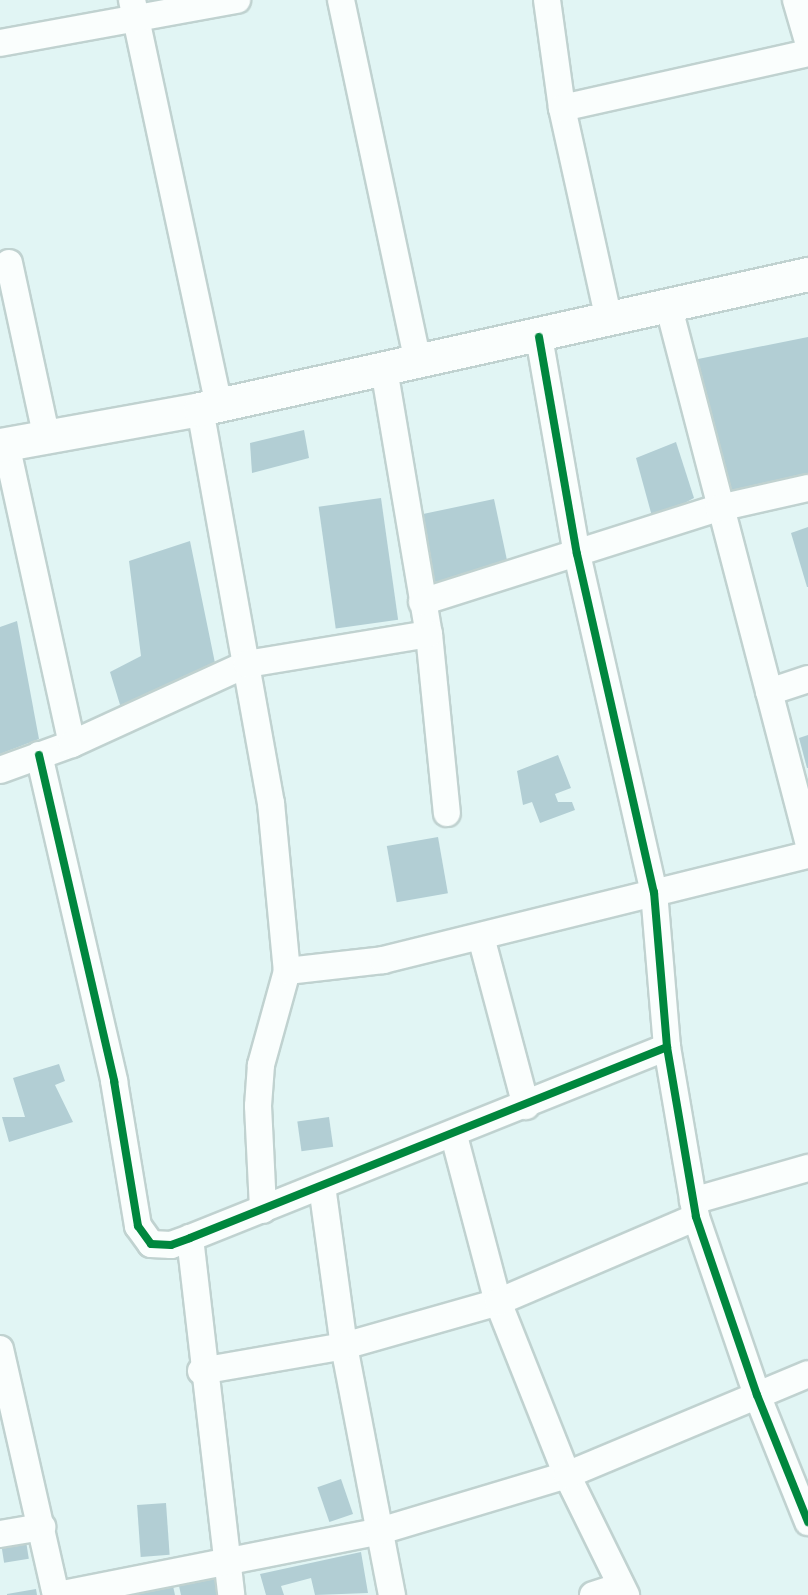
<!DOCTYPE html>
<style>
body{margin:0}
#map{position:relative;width:808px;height:1595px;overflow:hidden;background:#e1f5f4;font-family:Merriweather,serif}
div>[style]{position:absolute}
.building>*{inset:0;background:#b2ced4;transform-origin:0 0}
.roads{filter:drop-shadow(2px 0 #c0d2d0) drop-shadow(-2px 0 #c0d2d0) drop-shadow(0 2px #c0d2d0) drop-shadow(0 -2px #c0d2d0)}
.minor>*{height:26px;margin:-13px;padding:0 13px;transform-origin:13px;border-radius:13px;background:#fafefd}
.tertiary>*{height:33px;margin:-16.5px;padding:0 16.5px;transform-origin:16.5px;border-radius:16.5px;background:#fafefd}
.cycleway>*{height:8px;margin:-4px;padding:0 4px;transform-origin:4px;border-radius:4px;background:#00873e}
span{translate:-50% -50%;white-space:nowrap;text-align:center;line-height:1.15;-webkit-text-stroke:5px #fff;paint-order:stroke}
</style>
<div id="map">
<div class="building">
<div style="clip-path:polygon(808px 337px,808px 474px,731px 493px,693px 360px)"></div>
<div style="clip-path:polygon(304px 430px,309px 458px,252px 473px,250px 443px)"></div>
<div style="clip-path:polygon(676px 442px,694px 498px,653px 520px,636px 458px)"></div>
<div style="left:381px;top:498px;width:123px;height:63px;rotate:82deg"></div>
<div style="left:494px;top:499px;width:69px;height:75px;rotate:78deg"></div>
<div style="clip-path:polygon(808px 527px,808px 587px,807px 587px,791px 533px)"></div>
<div style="clip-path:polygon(190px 541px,215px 663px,121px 708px,110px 672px,141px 656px,129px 561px)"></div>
<div style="clip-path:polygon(17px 621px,39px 739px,0 754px,0 627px)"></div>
<div style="clip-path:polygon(808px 735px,808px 768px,807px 768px,799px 738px)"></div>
<div style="clip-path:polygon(558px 755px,571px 788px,555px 794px,558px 802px,572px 802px,575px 810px,540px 823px,532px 802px,523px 805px,517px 771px)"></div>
<div style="left:438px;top:837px;width:57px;height:52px;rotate:80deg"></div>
<div style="clip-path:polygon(59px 1064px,65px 1081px,55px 1085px,73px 1122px,9px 1142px,2px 1117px,25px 1117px,13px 1078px)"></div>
<div style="left:329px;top:1117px;width:30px;height:32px;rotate:82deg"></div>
<div style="left:341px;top:1479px;width:37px;height:25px;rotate:71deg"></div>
<div style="left:166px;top:1503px;width:52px;height:29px;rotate:86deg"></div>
<div style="left:26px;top:1541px;width:18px;height:25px;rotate:81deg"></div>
<div style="clip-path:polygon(361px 1552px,368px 1593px,315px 1595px,311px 1578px,281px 1586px,284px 1595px,266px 1595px,260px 1574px)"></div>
<div style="clip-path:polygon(215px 1577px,220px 1595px,181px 1595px,179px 1586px)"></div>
<div style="clip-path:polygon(173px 1586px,175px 1595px,138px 1595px,138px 1594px)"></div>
<div style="clip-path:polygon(36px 1589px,37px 1595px,7px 1595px,7px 1594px)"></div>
</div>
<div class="roads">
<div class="minor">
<div style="left:132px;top:0;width:414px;rotate:77.9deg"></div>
<div style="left:341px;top:0;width:367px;rotate:78deg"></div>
<div style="left:547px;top:0;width:109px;rotate:82.1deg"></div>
<div style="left:562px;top:108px;width:217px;rotate:77.5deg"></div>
<div style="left:796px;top:0;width:43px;rotate:73.7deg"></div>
<div style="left:0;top:43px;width:241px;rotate:-10.3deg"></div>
<div style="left:562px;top:108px;width:252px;rotate:-12.6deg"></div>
<div style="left:9px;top:263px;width:175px;rotate:77.8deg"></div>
<div style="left:669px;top:308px;width:551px;rotate:75.38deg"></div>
<div style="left:539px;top:337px;width:220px;rotate:80.1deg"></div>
<div style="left:577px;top:554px;width:347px;rotate:77.2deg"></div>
<div style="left:654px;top:892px;width:156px;rotate:85.2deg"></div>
<div style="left:667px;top:1047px;width:172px;rotate:80.3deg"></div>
<div style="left:696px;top:1217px;width:188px;rotate:71.1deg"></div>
<div style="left:757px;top:1395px;width:137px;rotate:68.1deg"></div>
<div style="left:384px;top:369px;width:269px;rotate:80.4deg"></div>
<div style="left:429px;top:634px;width:180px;rotate:84.3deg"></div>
<div style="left:200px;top:409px;width:400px;rotate:79.8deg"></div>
<div style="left:271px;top:803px;width:169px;rotate:84.6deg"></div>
<div style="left:287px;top:971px;width:98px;rotate:105.5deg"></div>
<div style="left:261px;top:1065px;width:41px;rotate:94.2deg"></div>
<div style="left:258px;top:1106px;width:104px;rotate:87.2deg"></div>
<div style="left:6px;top:444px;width:307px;rotate:77.6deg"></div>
<div style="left:422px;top:602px;width:312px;rotate:-17.6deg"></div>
<div style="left:719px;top:508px;width:91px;rotate:-12.7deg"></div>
<div style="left:769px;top:692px;width:41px;rotate:-18.4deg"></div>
<div style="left:39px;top:755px;width:335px;rotate:77deg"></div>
<div style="left:114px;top:1081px;width:147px;rotate:80.6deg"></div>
<div style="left:138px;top:1226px;width:22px;rotate:54deg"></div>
<div style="left:151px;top:1244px;width:20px;rotate:3deg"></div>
<div style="left:171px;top:1245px;width:20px;rotate:-20deg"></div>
<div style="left:190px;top:1238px;width:514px;rotate:-21.82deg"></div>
<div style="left:0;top:770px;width:77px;rotate:-19.9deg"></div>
<div style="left:72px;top:744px;width:192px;rotate:-24.6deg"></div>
<div style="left:247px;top:664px;width:184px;rotate:-9.4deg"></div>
<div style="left:481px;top:937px;width:175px;rotate:75.1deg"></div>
<div style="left:287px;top:971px;width:97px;rotate:-6.5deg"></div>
<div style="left:383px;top:960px;width:438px;rotate:-13.9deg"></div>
<div style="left:454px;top:1136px;width:172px;rotate:75.2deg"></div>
<div style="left:498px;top:1302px;width:186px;rotate:68.3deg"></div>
<div style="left:567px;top:1475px;width:134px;rotate:63.8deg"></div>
<div style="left:322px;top:1186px;width:162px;rotate:82.2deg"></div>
<div style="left:344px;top:1346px;width:254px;rotate:79.1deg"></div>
<div style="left:693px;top:1201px;width:120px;rotate:-16deg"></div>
<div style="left:190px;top:1238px;width:359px;rotate:83.4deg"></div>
<div style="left:0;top:1349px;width:252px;rotate:77.2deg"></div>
<div style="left:201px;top:1371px;width:145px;rotate:-9.9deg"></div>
<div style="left:344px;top:1346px;width:160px;rotate:-15.9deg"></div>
<div style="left:498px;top:1302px;width:215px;rotate:-23.2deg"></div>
<div style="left:0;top:1534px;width:43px;rotate:-9.5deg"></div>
<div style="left:58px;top:1595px;width:328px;rotate:-11.2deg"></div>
<div style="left:380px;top:1531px;width:195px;rotate:-16.7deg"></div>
<div style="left:567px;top:1475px;width:261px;rotate:-22.7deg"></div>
<div style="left:593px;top:1595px;width:29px;rotate:-18deg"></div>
</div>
<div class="tertiary">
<div style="left:0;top:445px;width:203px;rotate:-10.2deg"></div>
<div style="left:200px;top:409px;width:623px;rotate:-12.52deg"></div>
</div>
</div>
<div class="cycleway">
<div style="left:539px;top:337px;width:220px;rotate:80.1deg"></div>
<div style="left:577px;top:554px;width:347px;rotate:77.2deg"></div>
<div style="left:654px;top:892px;width:156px;rotate:85.2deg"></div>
<div style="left:667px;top:1047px;width:172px;rotate:80.3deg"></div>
<div style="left:696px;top:1217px;width:188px;rotate:71.1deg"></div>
<div style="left:757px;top:1395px;width:137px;rotate:68.1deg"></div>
<div style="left:39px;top:755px;width:335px;rotate:77deg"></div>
<div style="left:114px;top:1081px;width:147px;rotate:80.6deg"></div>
<div style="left:138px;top:1226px;width:22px;rotate:54deg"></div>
<div style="left:151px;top:1244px;width:20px;rotate:3deg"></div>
<div style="left:171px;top:1245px;width:20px;rotate:-20deg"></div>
<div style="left:190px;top:1238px;width:514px;rotate:-21.82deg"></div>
</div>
</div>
